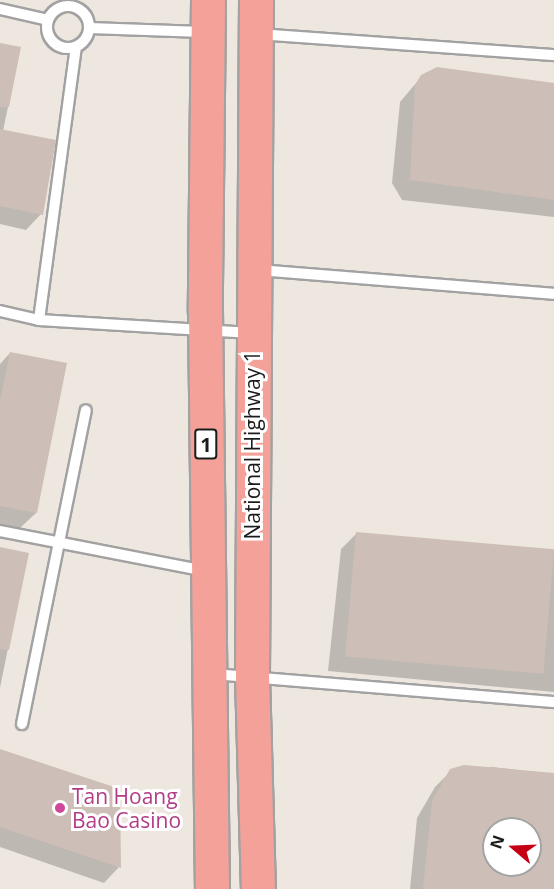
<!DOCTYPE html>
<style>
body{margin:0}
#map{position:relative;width:554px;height:889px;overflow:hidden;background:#ede7df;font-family:"Open Sans",sans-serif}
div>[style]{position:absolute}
.shadow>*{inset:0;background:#0003}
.building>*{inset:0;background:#cdbfb8;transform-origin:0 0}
.roads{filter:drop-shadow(2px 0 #a2a2a2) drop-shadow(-2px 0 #a2a2a2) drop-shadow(0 2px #a2a2a2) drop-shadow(0 -2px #a2a2a2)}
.service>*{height:10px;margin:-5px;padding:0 5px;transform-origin:5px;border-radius:5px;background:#fff}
.service>.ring{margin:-5px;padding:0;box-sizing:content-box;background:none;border:10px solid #fff;border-radius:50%}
.trunk>*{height:33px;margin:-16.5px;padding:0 16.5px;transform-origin:16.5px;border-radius:16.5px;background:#f4a299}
.dots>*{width:16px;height:16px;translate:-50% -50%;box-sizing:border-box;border:3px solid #fff;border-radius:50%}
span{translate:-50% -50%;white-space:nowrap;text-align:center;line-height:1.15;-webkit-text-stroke:6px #fff;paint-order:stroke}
.shield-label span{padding:2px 4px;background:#fff;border:2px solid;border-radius:4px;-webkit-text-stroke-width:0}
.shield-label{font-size:20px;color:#1b1b1b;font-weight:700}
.street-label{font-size:21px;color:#1b1b1b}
.hotel-label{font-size:21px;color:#b23c85}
.left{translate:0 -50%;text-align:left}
.north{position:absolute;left:482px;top:817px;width:60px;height:60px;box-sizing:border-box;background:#fff;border:2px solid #a4a4a4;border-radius:50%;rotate:289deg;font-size:16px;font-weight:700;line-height:24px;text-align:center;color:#1b1b1b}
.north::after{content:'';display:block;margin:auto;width:21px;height:27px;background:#c50015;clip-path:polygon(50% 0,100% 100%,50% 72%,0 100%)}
</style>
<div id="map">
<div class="shadow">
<div style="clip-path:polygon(0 45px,20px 49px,3px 131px,41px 214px,26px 230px,0 224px)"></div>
<div style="clip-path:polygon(422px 76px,554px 85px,554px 217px,402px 200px,392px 183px,400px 102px)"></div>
<div style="clip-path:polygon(10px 353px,36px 513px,20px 528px,0 524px,0 364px)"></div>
<div style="clip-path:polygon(357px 533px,554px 552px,554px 692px,328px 671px,341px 549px)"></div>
<div style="clip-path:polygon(0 549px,27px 554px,0 688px)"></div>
<div style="clip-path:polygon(0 750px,119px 867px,104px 883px,0 847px)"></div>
<div style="clip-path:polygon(evenodd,492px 767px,554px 774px,554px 889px,410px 889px,417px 818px,435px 787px,451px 771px,492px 767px,494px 829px,530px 829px,530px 865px,494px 865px,494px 829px)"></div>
</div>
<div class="building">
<div style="clip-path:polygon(0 43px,21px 47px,9px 107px,0 107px)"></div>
<div style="clip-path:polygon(437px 67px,554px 83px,554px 200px,410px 180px,415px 85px,421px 75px)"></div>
<div style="clip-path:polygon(0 129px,56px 140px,43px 215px,0 206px)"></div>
<div style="clip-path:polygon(10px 352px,67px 363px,37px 513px,0 506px,0 401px)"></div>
<div style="left:356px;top:532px;width:199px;height:125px;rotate:5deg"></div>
<div style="clip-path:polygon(0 547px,29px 553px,9px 650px,0 649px)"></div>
<div style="clip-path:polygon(0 749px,120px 789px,121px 868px,0 827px)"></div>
<div style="clip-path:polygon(evenodd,464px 765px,554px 773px,554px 889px,423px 889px,432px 801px,450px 769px,464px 765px,494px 829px,530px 829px,530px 865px,494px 865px,494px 829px)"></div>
</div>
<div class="roads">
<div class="service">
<div class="ring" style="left:47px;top:6px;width:32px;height:32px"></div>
<div style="left:0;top:9px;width:49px;rotate:12.9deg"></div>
<div style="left:89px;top:28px;width:114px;rotate:2deg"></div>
<div style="left:259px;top:34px;width:296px;rotate:4.1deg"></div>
<div style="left:257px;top:270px;width:298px;rotate:4.6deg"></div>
<div style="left:0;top:311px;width:40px;rotate:13deg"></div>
<div style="left:39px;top:320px;width:213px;rotate:3.5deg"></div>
<div style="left:39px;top:320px;width:275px;rotate:-82.3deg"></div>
<div style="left:0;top:531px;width:209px;rotate:11deg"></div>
<div style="left:212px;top:674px;width:343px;rotate:4.7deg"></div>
<div style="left:22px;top:724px;width:320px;rotate:-78.5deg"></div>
</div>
<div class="trunk">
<div style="left:208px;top:0;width:311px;rotate:90.6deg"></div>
<div style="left:205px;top:311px;width:578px;rotate:89.31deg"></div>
<div style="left:256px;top:0;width:676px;rotate:90.34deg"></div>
<div style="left:252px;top:676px;width:213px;rotate:88.4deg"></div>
</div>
</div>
<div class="dots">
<div style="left:60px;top:808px;background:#d1479c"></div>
</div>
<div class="shield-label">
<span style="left:206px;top:444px">1</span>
</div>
<div class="street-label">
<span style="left:252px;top:445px;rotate:-90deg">National Highway 1</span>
</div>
<div class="hotel-label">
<span class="left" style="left:72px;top:808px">Tan Hoang<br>Bao Casino</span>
</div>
<div class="north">N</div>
</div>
